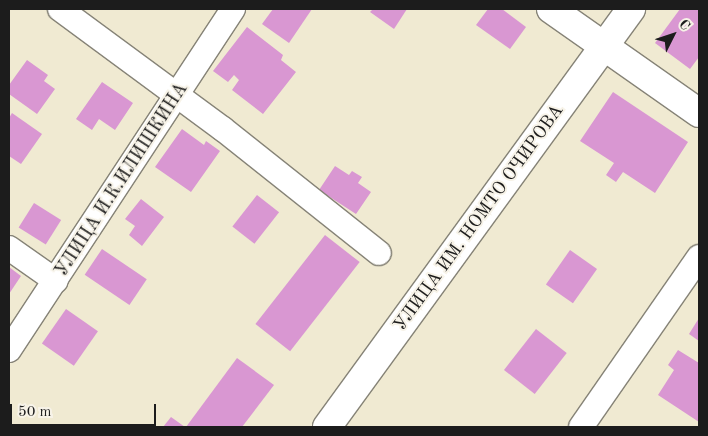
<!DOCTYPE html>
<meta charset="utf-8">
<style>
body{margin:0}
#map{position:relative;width:708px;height:436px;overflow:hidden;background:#f0ead2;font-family:"Old Standard TT",serif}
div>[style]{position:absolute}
.building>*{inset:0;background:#d997d2;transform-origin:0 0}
.roads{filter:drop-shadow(1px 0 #868377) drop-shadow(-1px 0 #868377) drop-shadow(0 1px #868377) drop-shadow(0 -1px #868377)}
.minor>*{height:24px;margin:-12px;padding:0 12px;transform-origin:12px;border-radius:12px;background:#fff}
.tertiary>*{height:28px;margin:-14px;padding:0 14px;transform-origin:14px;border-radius:14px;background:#fff}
span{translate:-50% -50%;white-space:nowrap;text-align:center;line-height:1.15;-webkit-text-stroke:4px #f7f3e8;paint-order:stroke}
.street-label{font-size:18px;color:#1c1c1c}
.frame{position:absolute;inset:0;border:10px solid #1c1c1c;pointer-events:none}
.north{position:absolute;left:648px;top:10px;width:50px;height:50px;-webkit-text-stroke:4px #f7f3e8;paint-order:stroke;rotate:49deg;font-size:14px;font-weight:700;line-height:20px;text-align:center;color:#1c1c1c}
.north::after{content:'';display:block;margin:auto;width:18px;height:22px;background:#1c1c1c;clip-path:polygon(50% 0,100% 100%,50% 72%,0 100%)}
.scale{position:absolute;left:10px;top:404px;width:146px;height:22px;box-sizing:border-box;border:2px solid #1c1c1c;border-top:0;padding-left:6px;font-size:15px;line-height:18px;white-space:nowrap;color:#1c1c1c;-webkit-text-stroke:4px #f7f3e8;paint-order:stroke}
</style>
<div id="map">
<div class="building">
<div style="clip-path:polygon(273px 9px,312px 9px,289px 43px,262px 24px)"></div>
<div style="clip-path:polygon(373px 9px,407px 9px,394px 29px,370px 12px)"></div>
<div style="clip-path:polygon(488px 9px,502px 9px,526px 27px,510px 49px,476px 25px)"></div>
<div style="clip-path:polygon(680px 9px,699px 9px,699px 57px,690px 69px,655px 43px)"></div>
<div style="clip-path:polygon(247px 27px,283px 55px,281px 60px,296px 72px,263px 114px,232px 90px,239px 80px,234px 75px,228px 82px,213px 71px)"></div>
<div style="clip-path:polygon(27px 60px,48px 75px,44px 81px,55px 89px,37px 114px,9px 94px,9px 85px)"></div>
<div style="clip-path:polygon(102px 82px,133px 103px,115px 130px,99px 119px,92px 130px,76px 119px)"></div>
<div style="clip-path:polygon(613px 92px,688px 142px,655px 193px,623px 172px,616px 182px,606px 175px,614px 163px,580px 141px)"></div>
<div style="clip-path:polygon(12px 113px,42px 134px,21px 164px,9px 156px,9px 118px)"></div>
<div style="clip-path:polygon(182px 129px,204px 145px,206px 141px,220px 151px,191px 192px,155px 167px)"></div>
<div style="clip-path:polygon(335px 166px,349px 175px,352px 171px,362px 177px,358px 183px,371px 192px,356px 214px,319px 190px)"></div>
<div style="left:257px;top:195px;width:28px;height:40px;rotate:38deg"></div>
<div style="clip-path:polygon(141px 199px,164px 217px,142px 246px,129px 235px,135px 226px,125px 219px)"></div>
<div style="left:34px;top:203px;width:32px;height:29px;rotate:32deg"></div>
<div style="left:325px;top:235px;width:44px;height:113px;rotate:38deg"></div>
<div style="left:102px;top:249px;width:54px;height:31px;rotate:34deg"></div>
<div style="left:570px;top:250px;width:33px;height:42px;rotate:35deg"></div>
<div style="clip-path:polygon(9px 267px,21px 276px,9px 294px)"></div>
<div style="left:66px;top:309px;width:39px;height:42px;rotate:35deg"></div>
<div style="clip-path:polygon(699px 318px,699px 341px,689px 334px)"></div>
<div style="left:536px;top:329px;width:39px;height:52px;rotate:38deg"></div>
<div style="clip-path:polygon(678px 350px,699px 363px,699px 422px,658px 395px,674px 370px,668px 365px)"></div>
<div style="clip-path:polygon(237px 358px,274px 385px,242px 427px,186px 427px)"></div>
<div style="clip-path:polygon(171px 417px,185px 427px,163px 427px)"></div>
</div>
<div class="roads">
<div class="minor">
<div style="left:60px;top:9px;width:202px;rotate:36.4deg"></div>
<div style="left:223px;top:129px;width:199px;rotate:38.5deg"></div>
<div style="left:9px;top:248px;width:57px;rotate:35.1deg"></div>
<div style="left:9px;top:350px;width:408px;rotate:-56.7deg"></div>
<div style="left:581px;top:427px;width:207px;rotate:-55.2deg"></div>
</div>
<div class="tertiary">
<div style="left:551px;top:9px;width:181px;rotate:35.1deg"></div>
<div style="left:327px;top:427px;width:517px;rotate:-53.97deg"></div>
</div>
</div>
<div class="street-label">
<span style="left:122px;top:180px;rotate:-57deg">УЛИЦА И.К.ИЛИШКИНА</span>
<span style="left:479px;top:218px;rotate:-54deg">УЛИЦА ИМ. НОМТО ОЧИРОВА</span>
</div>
<div class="frame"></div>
<div class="north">С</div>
<div class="scale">50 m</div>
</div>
